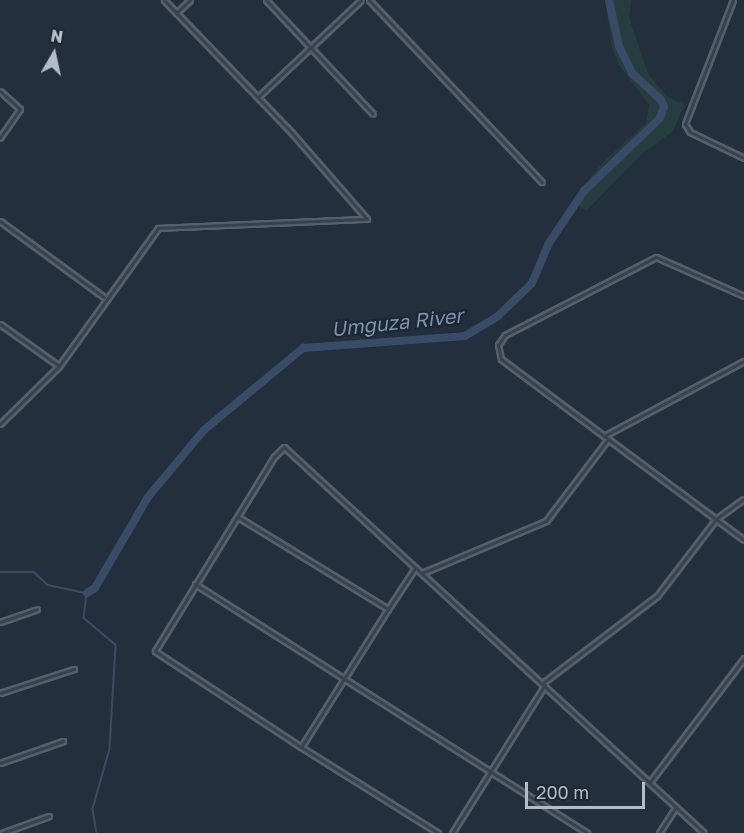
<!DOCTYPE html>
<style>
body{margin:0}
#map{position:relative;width:744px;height:833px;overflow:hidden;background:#242f3e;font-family:"Golos Text",sans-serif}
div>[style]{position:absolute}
.green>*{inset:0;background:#263c3f}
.stream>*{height:1.5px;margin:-0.75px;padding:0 0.75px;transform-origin:0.75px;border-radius:0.75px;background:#394c67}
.river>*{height:8px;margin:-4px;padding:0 4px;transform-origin:4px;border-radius:4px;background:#394c67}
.roads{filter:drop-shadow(2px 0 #565f6c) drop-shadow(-2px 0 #565f6c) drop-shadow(0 2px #565f6c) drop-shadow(0 -2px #565f6c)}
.minor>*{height:3px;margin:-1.5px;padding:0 1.5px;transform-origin:1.5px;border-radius:1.5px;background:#38414e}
span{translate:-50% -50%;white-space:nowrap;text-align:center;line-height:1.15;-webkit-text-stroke:4.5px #1d2633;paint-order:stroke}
.water-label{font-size:20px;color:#7c92b1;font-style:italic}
.north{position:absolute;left:24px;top:24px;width:60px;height:60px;-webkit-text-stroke:4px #1d2633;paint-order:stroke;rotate:9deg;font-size:16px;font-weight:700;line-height:24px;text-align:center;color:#b4bcc9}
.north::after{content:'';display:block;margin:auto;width:21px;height:27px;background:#b4bcc9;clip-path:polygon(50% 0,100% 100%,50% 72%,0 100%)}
.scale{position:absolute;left:525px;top:782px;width:120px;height:27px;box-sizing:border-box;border:3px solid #b4bcc9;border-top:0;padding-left:8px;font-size:18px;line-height:21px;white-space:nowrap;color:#b4bcc9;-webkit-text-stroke:4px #1d2633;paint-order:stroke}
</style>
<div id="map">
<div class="green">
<div style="clip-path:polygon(605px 0,631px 0,629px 18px,648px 74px,668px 97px,685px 105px,673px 131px,643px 153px,586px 211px,572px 201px,603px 162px,646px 123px,649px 105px,619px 65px,612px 47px)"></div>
</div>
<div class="stream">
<div style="left:0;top:572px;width:34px"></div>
<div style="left:34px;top:572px;width:19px;rotate:43deg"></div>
<div style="left:48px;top:585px;width:40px;rotate:12deg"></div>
<div style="left:87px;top:593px;width:25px;rotate:97deg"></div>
<div style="left:84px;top:618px;width:42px;rotate:40.2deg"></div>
<div style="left:116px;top:645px;width:104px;rotate:93.3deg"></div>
<div style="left:110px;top:749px;width:62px;rotate:105.8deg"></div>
<div style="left:93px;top:809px;width:24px;rotate:81deg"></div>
</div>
<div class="river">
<div style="left:87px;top:593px;width:9px;rotate:-32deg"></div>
<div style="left:95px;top:588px;width:105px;rotate:-59.8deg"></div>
<div style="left:148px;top:497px;width:87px;rotate:-50.1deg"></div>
<div style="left:204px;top:430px;width:129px;rotate:-39.6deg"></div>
<div style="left:303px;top:348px;width:162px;rotate:-4.2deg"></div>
<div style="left:465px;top:336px;width:39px;rotate:-31deg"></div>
<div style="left:498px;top:316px;width:47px;rotate:-44.1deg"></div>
<div style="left:532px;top:283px;width:43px;rotate:-67deg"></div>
<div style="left:549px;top:243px;width:63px;rotate:-56.1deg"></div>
<div style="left:584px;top:191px;width:105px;rotate:-43.8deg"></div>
<div style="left:660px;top:118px;width:12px;rotate:-70deg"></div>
<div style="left:664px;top:107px;width:8px;rotate:-113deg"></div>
<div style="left:661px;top:100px;width:40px;rotate:-137deg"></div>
<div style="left:632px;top:73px;width:30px;rotate:-116deg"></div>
<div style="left:619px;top:46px;width:47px;rotate:-102.3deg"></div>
</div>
<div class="roads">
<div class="minor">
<div style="left:266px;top:0;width:156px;rotate:46.8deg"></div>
<div style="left:369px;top:0;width:251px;rotate:46.5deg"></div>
<div style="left:733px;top:0;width:133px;rotate:111.2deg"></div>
<div style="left:685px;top:124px;width:9px;rotate:58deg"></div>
<div style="left:690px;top:132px;width:60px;rotate:25.7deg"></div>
<div style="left:176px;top:13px;width:19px;rotate:-43deg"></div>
<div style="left:0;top:91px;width:27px;rotate:42deg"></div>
<div style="left:20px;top:109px;width:35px;rotate:125deg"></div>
<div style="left:258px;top:97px;width:141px;rotate:-43.3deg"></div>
<div style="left:0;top:221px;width:129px;rotate:36.2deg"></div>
<div style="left:0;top:324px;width:72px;rotate:35.4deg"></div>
<div style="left:0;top:424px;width:83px;rotate:-44.5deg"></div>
<div style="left:59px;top:366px;width:170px;rotate:-54.3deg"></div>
<div style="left:158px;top:228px;width:209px;rotate:-2.5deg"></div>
<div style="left:367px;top:219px;width:114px;rotate:-131.1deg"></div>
<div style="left:292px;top:133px;width:185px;rotate:-133.9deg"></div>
<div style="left:604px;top:436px;width:159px;rotate:-28.2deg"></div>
<div style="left:608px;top:439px;width:169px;rotate:36.6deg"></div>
<div style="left:238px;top:517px;width:176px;rotate:31.5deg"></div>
<div style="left:388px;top:609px;width:163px;rotate:122.2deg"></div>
<div style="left:301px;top:747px;width:162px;rotate:32.1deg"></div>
<div style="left:422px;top:573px;width:134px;rotate:-22.8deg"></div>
<div style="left:546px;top:521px;width:103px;rotate:-52.9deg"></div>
<div style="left:608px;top:439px;width:134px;rotate:-143.2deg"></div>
<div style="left:501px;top:359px;width:14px;rotate:-102deg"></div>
<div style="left:498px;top:345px;width:12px;rotate:-55deg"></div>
<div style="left:505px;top:335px;width:170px;rotate:-27.3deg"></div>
<div style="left:656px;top:257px;width:96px;rotate:23.9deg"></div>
<div style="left:195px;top:584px;width:465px;rotate:32.4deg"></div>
<div style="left:388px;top:609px;width:49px;rotate:-56.6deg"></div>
<div style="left:0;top:622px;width:39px;rotate:-19deg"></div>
<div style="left:544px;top:682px;width:142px;rotate:-37.3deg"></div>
<div style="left:657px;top:596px;width:97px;rotate:-52.5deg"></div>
<div style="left:716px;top:519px;width:34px;rotate:-36deg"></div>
<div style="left:0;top:693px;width:78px;rotate:-18deg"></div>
<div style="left:301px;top:747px;width:175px;rotate:-146.7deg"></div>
<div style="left:155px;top:651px;width:228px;rotate:-58.5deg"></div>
<div style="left:274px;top:457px;width:14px;rotate:-45deg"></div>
<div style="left:284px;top:447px;width:570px;rotate:42.58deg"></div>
<div style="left:0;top:763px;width:67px;rotate:-19.2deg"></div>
<div style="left:650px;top:782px;width:156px;rotate:-52.8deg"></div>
<div style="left:2px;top:833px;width:50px;rotate:-19.9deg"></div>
<div style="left:452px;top:833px;width:175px;rotate:-57.9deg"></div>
<div style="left:659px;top:833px;width:31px;rotate:-57deg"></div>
</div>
</div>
<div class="water-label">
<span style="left:397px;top:322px;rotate:-6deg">Umguza River</span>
</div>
<div class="north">N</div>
<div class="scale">200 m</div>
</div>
